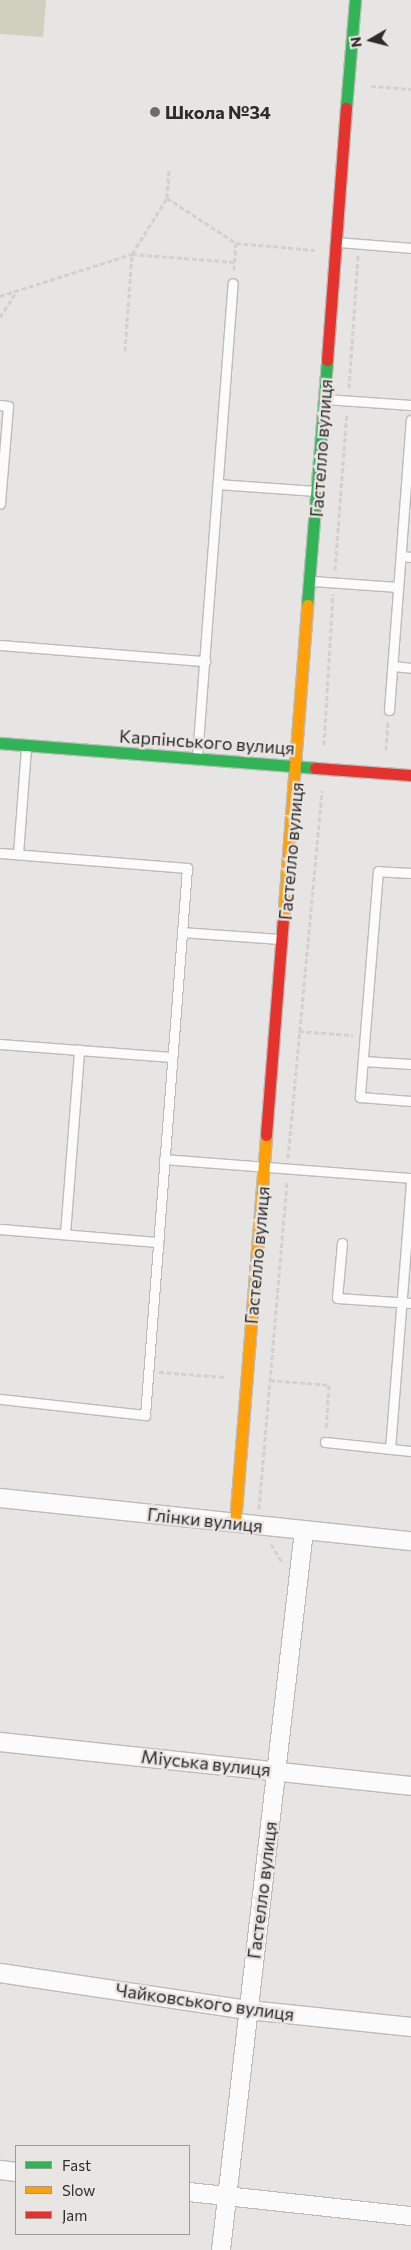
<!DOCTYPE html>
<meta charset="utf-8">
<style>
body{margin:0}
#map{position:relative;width:411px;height:2250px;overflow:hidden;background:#e7e5e4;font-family:Commissioner,sans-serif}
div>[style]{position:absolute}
.green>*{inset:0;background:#cfd0be}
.path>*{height:3px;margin-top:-1.5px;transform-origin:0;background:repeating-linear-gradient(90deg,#d1d1d0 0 5px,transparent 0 7.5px)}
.roads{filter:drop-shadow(1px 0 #bcbbba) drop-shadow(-1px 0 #bcbbba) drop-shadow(0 1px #bcbbba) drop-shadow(0 -1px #bcbbba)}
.lane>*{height:9px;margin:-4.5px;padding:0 4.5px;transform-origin:4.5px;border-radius:4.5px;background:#fbfbfb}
.street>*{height:18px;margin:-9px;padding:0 9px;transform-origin:9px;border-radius:9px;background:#fbfbfb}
.fast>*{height:11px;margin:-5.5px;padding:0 5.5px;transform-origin:5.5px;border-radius:5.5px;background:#30b455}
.slow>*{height:11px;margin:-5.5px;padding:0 5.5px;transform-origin:5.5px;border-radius:5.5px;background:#ff9f0a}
.jam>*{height:11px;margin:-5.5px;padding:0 5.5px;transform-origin:5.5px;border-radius:5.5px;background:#e5322d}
.dots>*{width:14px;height:14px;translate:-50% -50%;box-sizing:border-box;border:2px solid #e8e5e3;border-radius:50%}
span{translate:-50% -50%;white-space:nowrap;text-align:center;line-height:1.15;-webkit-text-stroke:4.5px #e8e5e3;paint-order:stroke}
.poi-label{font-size:18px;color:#2d2c2b;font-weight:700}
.left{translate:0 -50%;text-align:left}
.street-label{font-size:18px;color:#2d2c2b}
.legend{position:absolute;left:15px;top:2145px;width:175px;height:90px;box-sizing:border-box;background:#e8e5e3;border:1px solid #9d9b99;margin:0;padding:6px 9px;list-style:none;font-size:15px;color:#2d2c2b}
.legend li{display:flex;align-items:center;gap:10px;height:25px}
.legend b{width:25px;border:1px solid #9d9b99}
.north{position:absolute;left:346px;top:15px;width:50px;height:50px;-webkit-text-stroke:4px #e8e5e3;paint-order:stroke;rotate:262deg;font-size:14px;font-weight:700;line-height:20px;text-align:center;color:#2d2c2b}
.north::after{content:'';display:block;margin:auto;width:18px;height:22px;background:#2d2c2b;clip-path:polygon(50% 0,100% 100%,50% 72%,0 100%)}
</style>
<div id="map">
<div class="green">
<div style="clip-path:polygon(0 0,46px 0,43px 37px,0 34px)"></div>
</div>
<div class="path">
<div style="left:371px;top:86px;width:40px;rotate:4.3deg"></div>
<div style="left:167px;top:198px;width:82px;rotate:33.1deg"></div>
<div style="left:236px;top:243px;width:79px;rotate:5.1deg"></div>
<div style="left:234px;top:270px;width:27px;rotate:-86deg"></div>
<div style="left:0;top:296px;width:139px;rotate:-17.7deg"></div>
<div style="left:132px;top:254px;width:102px;rotate:4.5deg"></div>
<div style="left:0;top:317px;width:31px;rotate:-57deg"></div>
<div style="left:125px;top:351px;width:97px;rotate:-85.9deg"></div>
<div style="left:132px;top:254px;width:66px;rotate:-58deg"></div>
<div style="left:167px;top:198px;width:28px;rotate:-86deg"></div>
<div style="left:349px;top:388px;width:133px;rotate:-86.1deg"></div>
<div style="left:335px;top:570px;width:158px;rotate:-85.7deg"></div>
<div style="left:324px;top:745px;width:151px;rotate:-86.6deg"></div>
<div style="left:386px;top:750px;width:29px;rotate:-86deg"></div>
<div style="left:299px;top:1031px;width:54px;rotate:4.2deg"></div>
<div style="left:288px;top:1158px;width:369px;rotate:-84.7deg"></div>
<div style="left:159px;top:1372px;width:66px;rotate:4.3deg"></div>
<div style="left:270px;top:1380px;width:59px;rotate:4.8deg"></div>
<div style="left:329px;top:1385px;width:45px;rotate:93.8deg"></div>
<div style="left:259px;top:1509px;width:329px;rotate:-85.1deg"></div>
<div style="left:271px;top:1544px;width:21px;rotate:59deg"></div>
</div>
<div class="roads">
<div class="lane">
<div style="left:337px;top:242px;width:74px;rotate:4.6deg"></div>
<div style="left:325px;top:399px;width:86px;rotate:4deg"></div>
<div style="left:0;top:405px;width:8px;rotate:7deg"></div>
<div style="left:8px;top:406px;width:98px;rotate:94.7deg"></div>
<div style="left:218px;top:484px;width:97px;rotate:4.1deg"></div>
<div style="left:401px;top:556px;width:10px;rotate:6deg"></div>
<div style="left:312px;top:581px;width:86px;rotate:4deg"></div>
<div style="left:0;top:645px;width:206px;rotate:4.5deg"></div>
<div style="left:393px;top:666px;width:18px;rotate:6deg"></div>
<div style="left:389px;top:710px;width:291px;rotate:-85.7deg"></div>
<div style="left:197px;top:757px;width:475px;rotate:-85.7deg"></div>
<div style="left:0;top:853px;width:188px;rotate:4.6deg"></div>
<div style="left:187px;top:868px;width:549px;rotate:94.39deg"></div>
<div style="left:145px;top:1415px;width:146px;rotate:-173.7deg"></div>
<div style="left:18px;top:854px;width:107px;rotate:-85.7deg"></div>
<div style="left:411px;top:873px;width:33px;rotate:-177deg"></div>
<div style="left:378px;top:871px;width:227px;rotate:94.6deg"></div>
<div style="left:360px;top:1097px;width:51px;rotate:4.5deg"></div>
<div style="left:182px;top:932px;width:97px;rotate:4.1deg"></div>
<div style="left:0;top:1044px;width:172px;rotate:4.3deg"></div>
<div style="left:363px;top:1061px;width:48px;rotate:3.6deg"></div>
<div style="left:164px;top:1159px;width:248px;rotate:4.4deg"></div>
<div style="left:0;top:1229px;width:159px;rotate:4.7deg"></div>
<div style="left:65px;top:1234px;width:185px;rotate:-85.6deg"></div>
<div style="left:342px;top:1243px;width:55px;rotate:95.2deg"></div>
<div style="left:337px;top:1298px;width:74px;rotate:3.9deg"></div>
<div style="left:325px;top:1442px;width:86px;rotate:6deg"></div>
<div style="left:390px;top:1449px;width:267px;rotate:-85.5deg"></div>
</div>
<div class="street">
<div style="left:0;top:1498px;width:413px;rotate:6deg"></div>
<div style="left:0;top:1742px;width:413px;rotate:6.1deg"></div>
<div style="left:0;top:1973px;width:252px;rotate:8.5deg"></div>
<div style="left:249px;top:2010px;width:163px;rotate:6deg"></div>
<div style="left:0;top:2170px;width:16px;rotate:7deg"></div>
<div style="left:189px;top:2192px;width:223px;rotate:6.2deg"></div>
<div style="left:221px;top:2250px;width:725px;rotate:-83.42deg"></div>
</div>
<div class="fast">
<div style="left:346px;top:108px;width:108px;rotate:-85.2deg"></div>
<div style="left:307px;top:605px;width:246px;rotate:-85.3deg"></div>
<div style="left:0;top:743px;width:316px;rotate:4.5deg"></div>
</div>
<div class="slow">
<div style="left:283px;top:920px;width:316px;rotate:-85.6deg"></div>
<div style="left:235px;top:1523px;width:389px;rotate:-85.4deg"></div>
</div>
<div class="jam">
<div style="left:327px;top:360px;width:253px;rotate:-85.7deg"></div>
<div style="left:315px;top:768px;width:96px;rotate:4.2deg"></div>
<div style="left:266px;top:1135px;width:216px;rotate:-85.5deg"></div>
</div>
</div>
<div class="dots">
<div style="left:155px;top:112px;background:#6e6d6c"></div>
</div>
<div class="poi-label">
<span class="left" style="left:165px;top:112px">Школа №34</span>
</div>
<div class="street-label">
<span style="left:321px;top:448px;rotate:-86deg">Гастелло вулиця</span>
<span style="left:207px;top:742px;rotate:4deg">Карпінського вулиця</span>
<span style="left:291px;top:851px;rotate:-85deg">Гастелло вулиця</span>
<span style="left:257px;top:1255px;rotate:-85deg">Гастелло вулиця</span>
<span style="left:205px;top:1520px;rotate:6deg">Глінки вулиця</span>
<span style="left:206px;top:1763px;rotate:6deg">Міуська вулиця</span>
<span style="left:262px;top:1890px;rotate:-83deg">Гастелло вулиця</span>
<span style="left:205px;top:2002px;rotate:8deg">Чайковського вулиця</span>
</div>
<ul class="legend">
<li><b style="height:6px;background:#30b455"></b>Fast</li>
<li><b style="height:6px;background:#ff9f0a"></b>Slow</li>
<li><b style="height:6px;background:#e5322d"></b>Jam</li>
</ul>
<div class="north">N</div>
</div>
